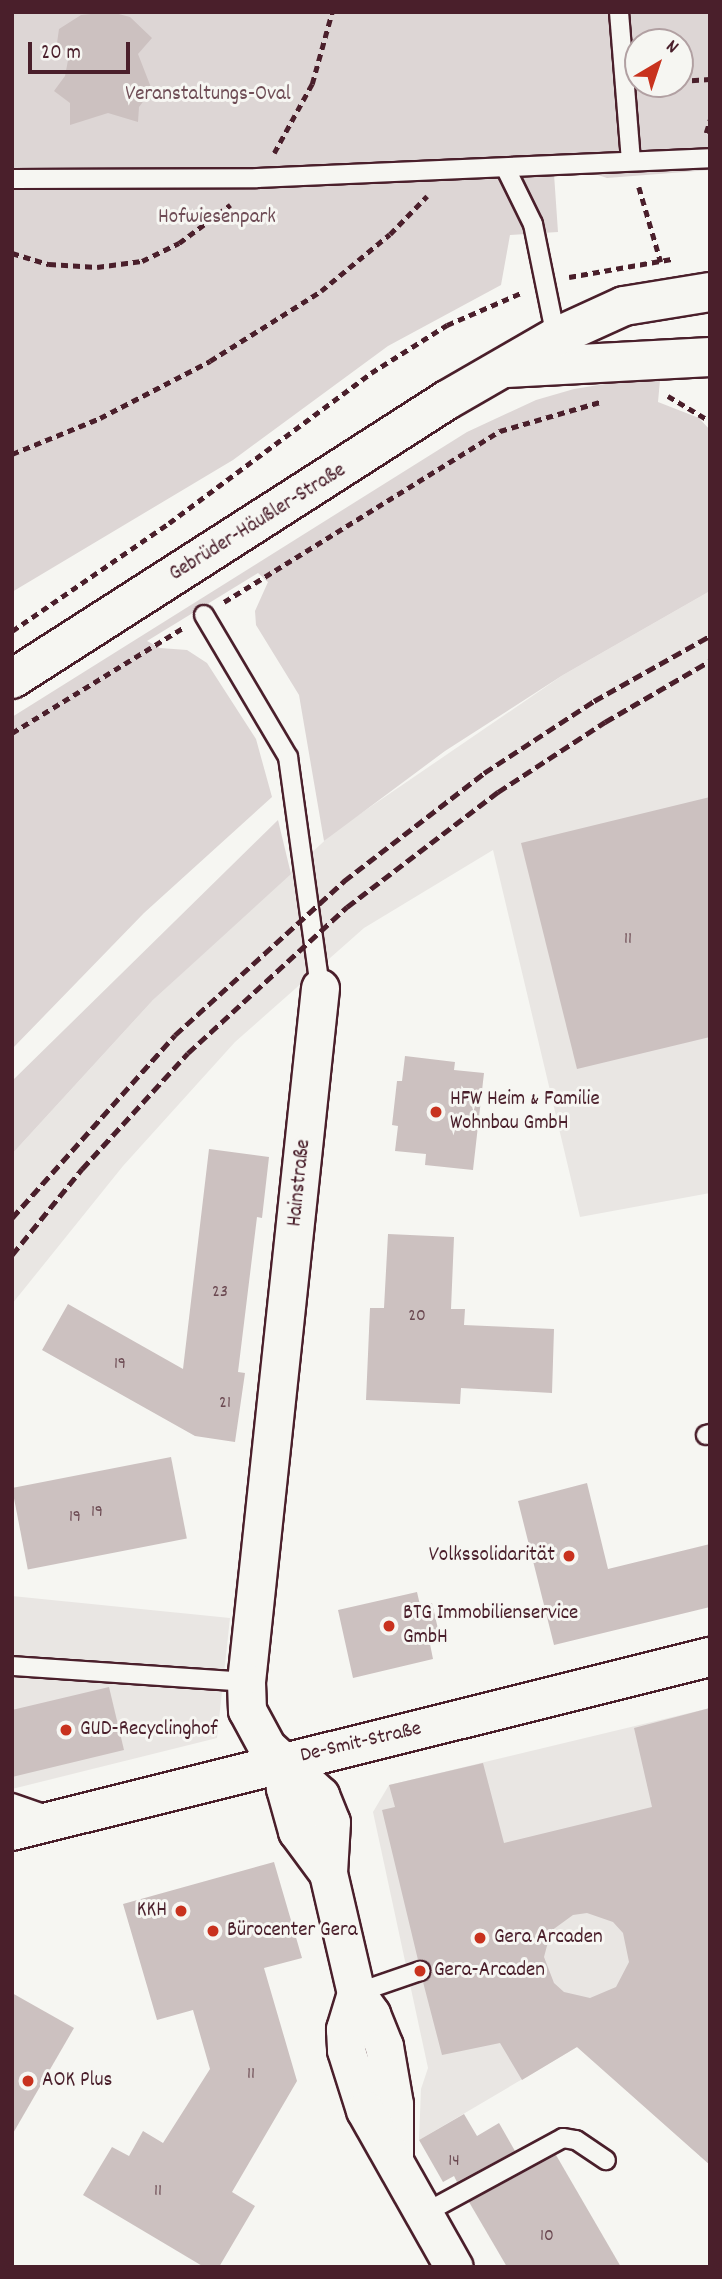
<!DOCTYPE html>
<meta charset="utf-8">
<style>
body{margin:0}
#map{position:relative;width:722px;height:2279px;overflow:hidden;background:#f6f6f2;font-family:Dekko,sans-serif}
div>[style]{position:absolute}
.built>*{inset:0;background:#e9e6e3}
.green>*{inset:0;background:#ddd6d5}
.building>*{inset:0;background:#ccc1c0;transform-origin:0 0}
.path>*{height:4.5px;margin-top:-2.25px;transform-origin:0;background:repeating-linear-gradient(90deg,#4a1f2b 0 7px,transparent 0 12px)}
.roads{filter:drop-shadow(2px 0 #4a1f2b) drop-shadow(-2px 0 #4a1f2b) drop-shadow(0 2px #4a1f2b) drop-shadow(0 -2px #4a1f2b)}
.service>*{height:18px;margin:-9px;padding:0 9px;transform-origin:9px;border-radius:9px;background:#f6f6f2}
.minor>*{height:37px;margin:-18.5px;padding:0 18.5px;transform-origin:18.5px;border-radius:18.5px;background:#f6f6f2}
.secondary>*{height:38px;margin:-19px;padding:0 19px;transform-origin:19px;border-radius:19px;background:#f6f6f2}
.rail>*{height:5px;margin-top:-2.5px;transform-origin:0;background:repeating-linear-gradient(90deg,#4a1f2b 0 10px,transparent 0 15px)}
.dots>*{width:19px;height:19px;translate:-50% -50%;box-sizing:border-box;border:4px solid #f6f6f2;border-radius:50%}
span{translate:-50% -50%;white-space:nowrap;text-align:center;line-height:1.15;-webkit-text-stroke:6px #f6f6f2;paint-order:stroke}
.number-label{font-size:18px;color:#6a4850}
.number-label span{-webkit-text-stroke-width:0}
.park-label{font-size:21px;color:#6f4d56}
.street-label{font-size:21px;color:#4a1f2b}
.poi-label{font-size:21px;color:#4a1f2b}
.left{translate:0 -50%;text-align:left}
.right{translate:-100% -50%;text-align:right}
.frame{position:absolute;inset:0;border:14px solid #4a1f2b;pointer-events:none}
.north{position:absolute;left:624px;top:28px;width:70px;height:70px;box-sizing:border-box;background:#f6f6f2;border:2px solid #b1a0a2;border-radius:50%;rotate:39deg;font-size:19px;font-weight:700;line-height:28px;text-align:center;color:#4a1f2b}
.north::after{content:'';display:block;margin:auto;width:24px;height:32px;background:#c8321e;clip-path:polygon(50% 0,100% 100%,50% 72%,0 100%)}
.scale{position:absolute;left:28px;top:42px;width:102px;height:32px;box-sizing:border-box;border:4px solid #4a1f2b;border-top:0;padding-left:9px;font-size:21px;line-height:24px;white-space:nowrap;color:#4a1f2b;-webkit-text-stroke:5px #f6f6f2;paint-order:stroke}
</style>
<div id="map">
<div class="built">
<div style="clip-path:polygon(710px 591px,710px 1193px,580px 1217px,493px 850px,364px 928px,235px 1042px,123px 1166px,12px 1304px,12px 1154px,153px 1000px,335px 831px,563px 675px)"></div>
<div style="clip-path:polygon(12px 1596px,230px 1618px,217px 1738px,12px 1789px)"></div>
<div style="clip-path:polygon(710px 1708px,710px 2165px,577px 2047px,419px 2140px,421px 2089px,428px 2068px,373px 1812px,389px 1785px)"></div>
</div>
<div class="green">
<div style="clip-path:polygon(evenodd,12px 12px,710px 12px,710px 170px,607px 178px,589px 172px,554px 174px,558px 232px,510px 235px,501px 285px,388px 346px,233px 460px,12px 592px,12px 12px,638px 42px,680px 42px,680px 84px,638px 84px,638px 42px)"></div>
<div style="clip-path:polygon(660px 380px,658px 402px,699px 418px,710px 430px,710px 591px,563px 675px,445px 751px,324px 841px,299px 695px,256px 625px,255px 611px,268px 582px,258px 573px,147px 641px,160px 648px,187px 650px,207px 663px,256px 739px,272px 797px,144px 913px,12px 1049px,12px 717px,467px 432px,536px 400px,574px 389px,624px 381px)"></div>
<div style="clip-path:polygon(278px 820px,291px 874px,153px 1000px,12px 1154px,12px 1081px)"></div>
</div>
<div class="building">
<div style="clip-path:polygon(111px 12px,130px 17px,152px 38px,138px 54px,152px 90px,139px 107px,138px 122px,108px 113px,70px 125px,70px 103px,54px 91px,65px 76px,69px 55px,57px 43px,59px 29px,81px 15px)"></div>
<div style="clip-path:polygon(710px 797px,710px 1037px,577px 1069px,521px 843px)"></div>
<div style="clip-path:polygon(405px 1056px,455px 1062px,454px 1070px,484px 1073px,473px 1170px,425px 1165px,426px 1154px,395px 1151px,398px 1126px,392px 1125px,397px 1081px,402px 1081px)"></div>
<div style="clip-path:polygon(209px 1149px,269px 1157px,262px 1218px,257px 1217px,238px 1372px,245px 1373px,235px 1442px,195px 1436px,42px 1350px,68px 1304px,183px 1369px)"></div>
<div style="clip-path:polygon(388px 1234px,454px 1237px,451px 1309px,465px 1309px,464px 1325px,554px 1329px,552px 1393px,461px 1388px,460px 1404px,366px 1400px,370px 1308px,384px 1308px)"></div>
<div style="left:171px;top:1457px;width:83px;height:162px;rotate:79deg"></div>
<div style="clip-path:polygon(587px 1483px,608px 1569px,710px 1544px,710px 1607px,554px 1645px,518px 1501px)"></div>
<div style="clip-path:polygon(417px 1592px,420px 1605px,432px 1603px,441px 1642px,430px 1644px,433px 1659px,353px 1678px,338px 1610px)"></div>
<div style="clip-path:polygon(109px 1687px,124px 1750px,12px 1777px,12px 1710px)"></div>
<div style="clip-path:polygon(evenodd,710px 1708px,710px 2165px,577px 2047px,522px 2080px,500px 2043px,442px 2055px,423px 1982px,431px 1968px,418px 1960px,382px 1810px,395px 1807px,389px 1785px,483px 1763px,504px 1843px,652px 1807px,634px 1728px,710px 1708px,587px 1913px,613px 1922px,623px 1933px,629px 1962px,616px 1987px,590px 1998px,564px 1992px,554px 1983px,544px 1957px,551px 1931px,573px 1915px,587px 1913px)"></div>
<div style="clip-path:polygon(274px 1862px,302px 1958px,264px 1968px,297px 2081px,232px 2192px,255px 2206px,219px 2267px,204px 2267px,83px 2195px,112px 2147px,129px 2156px,143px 2131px,163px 2143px,210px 2069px,193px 2010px,157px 2020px,123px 1904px)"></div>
<div style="clip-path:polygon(12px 1993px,74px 2028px,12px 2135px)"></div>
<div style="clip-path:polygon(464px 2114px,477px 2136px,499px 2123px,515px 2151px,457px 2182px,454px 2176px,443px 2182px,419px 2140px)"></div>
<div style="clip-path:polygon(556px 2155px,621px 2267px,507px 2267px,469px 2202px)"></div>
</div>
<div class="path">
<div style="left:680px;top:81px;width:30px;rotate:-4deg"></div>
<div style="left:706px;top:133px;width:14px;rotate:-73deg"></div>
<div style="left:274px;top:153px;width:79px;rotate:-61.2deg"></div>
<div style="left:312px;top:84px;width:75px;rotate:-74.5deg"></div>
<div style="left:639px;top:187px;width:78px;rotate:73.7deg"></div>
<div style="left:12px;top:253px;width:39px;rotate:17deg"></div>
<div style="left:49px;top:264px;width:48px;rotate:3.6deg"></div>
<div style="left:97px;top:267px;width:45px;rotate:-7.6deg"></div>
<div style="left:142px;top:261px;width:41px;rotate:-25.9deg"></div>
<div style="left:179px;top:243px;width:64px;rotate:-36.7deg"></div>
<div style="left:569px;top:277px;width:104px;rotate:-10deg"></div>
<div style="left:668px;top:396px;width:49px;rotate:30.8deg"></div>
<div style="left:12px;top:454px;width:95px;rotate:-22.2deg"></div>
<div style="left:100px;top:418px;width:124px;rotate:-27.4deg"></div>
<div style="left:210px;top:361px;width:131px;rotate:-32.2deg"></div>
<div style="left:321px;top:291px;width:89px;rotate:-39.6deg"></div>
<div style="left:390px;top:234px;width:53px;rotate:-45.8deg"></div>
<div style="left:224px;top:602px;width:325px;rotate:-31.8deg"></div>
<div style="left:500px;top:431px;width:104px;rotate:-16.2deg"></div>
<div style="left:12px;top:631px;width:191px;rotate:-34.5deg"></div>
<div style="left:169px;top:523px;width:252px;rotate:-36.6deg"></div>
<div style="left:371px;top:373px;width:90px;rotate:-32.3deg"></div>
<div style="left:447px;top:325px;width:81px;rotate:-23.4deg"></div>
<div style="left:12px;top:733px;width:202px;rotate:-31.6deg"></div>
</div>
<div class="roads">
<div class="service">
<div style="left:619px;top:12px;width:148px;rotate:85.4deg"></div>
<div style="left:506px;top:169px;width:61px;rotate:63.9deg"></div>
<div style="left:533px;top:224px;width:115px;rotate:78.5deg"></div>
<div style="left:12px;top:179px;width:245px;rotate:-0.2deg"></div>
<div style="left:257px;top:178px;width:453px;rotate:-2.5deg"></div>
<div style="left:204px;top:615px;width:165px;rotate:59.4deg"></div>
<div style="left:288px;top:757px;width:233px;rotate:82.1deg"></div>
<div style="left:706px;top:1435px;width:4px;rotate:-14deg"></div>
<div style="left:12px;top:1666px;width:235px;rotate:3.9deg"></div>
<div style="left:12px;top:1803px;width:36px;rotate:19deg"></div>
<div style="left:356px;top:1993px;width:68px;rotate:-19deg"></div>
<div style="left:423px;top:2214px;width:159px;rotate:-28.5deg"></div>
<div style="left:563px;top:2138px;width:13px;rotate:9deg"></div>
<div style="left:576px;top:2140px;width:36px;rotate:34deg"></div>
</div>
<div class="minor">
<div style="left:320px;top:988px;width:698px;rotate:96.09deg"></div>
<div style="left:246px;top:1682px;width:28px;rotate:88deg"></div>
<div style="left:247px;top:1710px;width:42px;rotate:61.6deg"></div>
<div style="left:267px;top:1747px;width:72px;rotate:42.2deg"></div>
<div style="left:320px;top:1795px;width:29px;rotate:68deg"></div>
<div style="left:331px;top:1822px;width:51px;rotate:93.4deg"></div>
<div style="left:328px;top:1873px;width:123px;rotate:76.9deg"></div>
<div style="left:356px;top:1993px;width:26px;rotate:54deg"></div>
<div style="left:371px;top:2014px;width:35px;rotate:68deg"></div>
<div style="left:384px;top:2046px;width:59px;rotate:80.2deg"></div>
<div style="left:394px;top:2104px;width:53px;rotate:90deg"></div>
<div style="left:283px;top:1761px;width:27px;rotate:86deg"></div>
<div style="left:285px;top:1788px;width:45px;rotate:74.4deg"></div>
<div style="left:297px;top:1831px;width:52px;rotate:53.6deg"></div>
<div style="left:356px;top:1993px;width:38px;rotate:107deg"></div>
<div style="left:345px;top:2029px;width:21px;rotate:87deg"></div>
<div style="left:346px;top:2050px;width:63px;rotate:72.4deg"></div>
<div style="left:365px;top:2110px;width:180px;rotate:60.5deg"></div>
</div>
<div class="secondary">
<div style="left:507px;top:368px;width:203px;rotate:-3.1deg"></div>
<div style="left:12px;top:679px;width:517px;rotate:-32.68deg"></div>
<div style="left:447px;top:400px;width:126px;rotate:-30deg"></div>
<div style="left:556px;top:337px;width:75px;rotate:-24.5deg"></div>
<div style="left:624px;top:306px;width:87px;rotate:-9.2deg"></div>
<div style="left:12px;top:1831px;width:719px;rotate:-14deg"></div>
</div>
</div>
<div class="rail">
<div style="left:12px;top:1218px;width:245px;rotate:-48.3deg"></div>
<div style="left:175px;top:1035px;width:229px;rotate:-42.3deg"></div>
<div style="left:344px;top:881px;width:177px;rotate:-37.6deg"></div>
<div style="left:484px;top:773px;width:131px;rotate:-33.2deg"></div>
<div style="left:594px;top:701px;width:133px;rotate:-29.3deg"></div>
<div style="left:12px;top:1255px;width:111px;rotate:-50.9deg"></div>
<div style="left:82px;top:1169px;width:157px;rotate:-47.6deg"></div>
<div style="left:188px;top:1053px;width:216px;rotate:-42.6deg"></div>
<div style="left:347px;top:907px;width:190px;rotate:-37.3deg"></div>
<div style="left:498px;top:792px;width:128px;rotate:-33.2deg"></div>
<div style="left:605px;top:722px;width:121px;rotate:-30.2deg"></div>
</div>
<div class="dots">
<div style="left:436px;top:1112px;background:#c8321e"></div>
<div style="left:569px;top:1556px;background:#c8321e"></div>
<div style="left:389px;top:1626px;background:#c8321e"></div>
<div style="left:66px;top:1730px;background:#c8321e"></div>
<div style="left:181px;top:1911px;background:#c8321e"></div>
<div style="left:213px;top:1931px;background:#c8321e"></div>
<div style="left:480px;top:1938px;background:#c8321e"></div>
<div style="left:420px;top:1971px;background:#c8321e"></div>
<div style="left:28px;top:2081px;background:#c8321e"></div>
</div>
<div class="number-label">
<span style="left:628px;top:940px">11</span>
<span style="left:220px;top:1293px">23</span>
<span style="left:417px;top:1317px">20</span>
<span style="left:120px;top:1365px">19</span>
<span style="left:225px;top:1404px">21</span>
<span style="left:97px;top:1513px">19</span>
<span style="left:75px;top:1518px">19</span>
<span style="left:251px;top:2075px">11</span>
<span style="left:454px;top:2162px">14</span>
<span style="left:158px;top:2192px">11</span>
<span style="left:547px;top:2237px">10</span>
</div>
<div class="park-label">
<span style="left:208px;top:95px">Veranstaltungs-Oval</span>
<span style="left:217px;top:218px">Hofwiesenpark</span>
</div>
<div class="street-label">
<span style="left:258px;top:523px;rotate:-32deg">Gebrüder-Häußler-Straße</span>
<span style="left:300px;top:1183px;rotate:-84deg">Hainstraße</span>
<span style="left:361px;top:1743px;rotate:-13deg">De-Smit-Straße</span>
</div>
<div class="poi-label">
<span class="left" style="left:450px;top:1112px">HFW Heim &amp; Familie<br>Wohnbau GmbH</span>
<span class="right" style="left:555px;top:1556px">Volkssolidarität</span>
<span class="left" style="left:403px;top:1626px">BTG Immobilienservice<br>GmbH</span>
<span class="left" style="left:80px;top:1730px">GUD-Recyclinghof</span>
<span class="right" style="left:167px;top:1911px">KKH</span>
<span class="left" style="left:227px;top:1931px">Bürocenter Gera</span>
<span class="left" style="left:494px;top:1938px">Gera Arcaden</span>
<span class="left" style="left:434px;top:1971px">Gera-Arcaden</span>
<span class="left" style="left:42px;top:2081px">AOK Plus</span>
</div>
<div class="frame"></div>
<div class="north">N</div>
<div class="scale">20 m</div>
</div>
